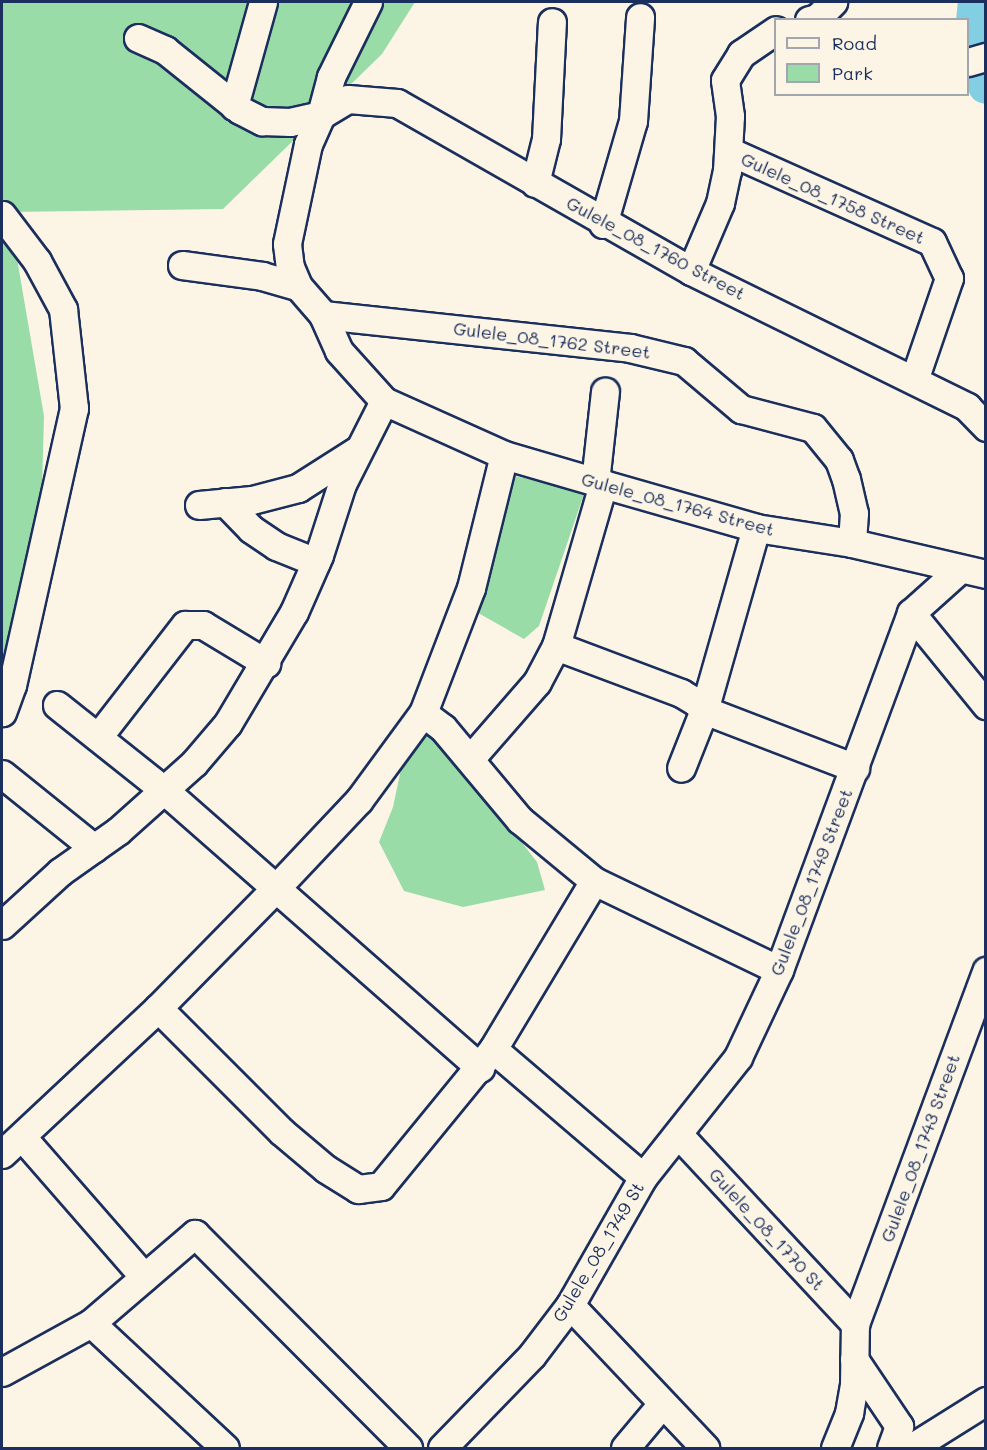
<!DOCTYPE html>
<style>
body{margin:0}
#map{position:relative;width:987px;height:1450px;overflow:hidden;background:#fcf5e5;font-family:Mali,sans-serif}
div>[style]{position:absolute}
.green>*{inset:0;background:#99dca8}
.river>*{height:36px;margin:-18px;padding:0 18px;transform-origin:18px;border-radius:18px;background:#82cee2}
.roads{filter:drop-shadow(2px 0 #1b2f5e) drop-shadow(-2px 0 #1b2f5e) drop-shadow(0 2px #1b2f5e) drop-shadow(0 -2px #1b2f5e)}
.minor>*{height:27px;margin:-13.5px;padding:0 13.5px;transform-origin:13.5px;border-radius:13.5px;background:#fcf5e5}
span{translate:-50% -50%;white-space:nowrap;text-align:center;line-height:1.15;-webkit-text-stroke:4.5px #fcf5e5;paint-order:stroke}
.street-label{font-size:18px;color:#1b2f5e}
.frame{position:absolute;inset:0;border:3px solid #1b2f5e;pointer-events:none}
.legend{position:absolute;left:774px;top:18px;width:195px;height:78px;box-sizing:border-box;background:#fcf5e5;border:2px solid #a2a6af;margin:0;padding:8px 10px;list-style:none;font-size:18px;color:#1b2f5e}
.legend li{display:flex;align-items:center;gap:12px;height:30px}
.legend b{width:30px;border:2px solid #a2a6af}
</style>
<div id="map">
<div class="green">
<div style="clip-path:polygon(2px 2px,415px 2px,382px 54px,223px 209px,9px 212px,44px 416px,39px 596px,2px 694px)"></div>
<div style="clip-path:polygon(510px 475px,585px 491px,539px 626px,524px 639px,466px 606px)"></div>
<div style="clip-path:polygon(433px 728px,537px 862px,545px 890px,463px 907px,404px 891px,379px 842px,393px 807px,401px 769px,426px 729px)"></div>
</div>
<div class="river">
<div style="left:976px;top:2px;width:39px;rotate:96deg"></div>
<div style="left:972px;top:41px;width:47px;rotate:72.7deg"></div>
</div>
<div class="roads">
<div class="minor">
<div style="left:368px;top:2px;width:84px;rotate:116.3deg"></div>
<div style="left:331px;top:77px;width:39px;rotate:105deg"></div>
<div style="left:321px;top:115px;width:32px;rotate:114deg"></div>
<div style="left:308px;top:144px;width:102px;rotate:101.9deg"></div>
<div style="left:287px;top:244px;width:23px;rotate:83deg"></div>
<div style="left:290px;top:267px;width:21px;rotate:67deg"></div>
<div style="left:298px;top:286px;width:38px;rotate:49deg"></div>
<div style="left:323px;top:315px;width:39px;rotate:66deg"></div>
<div style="left:339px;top:351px;width:67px;rotate:48deg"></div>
<div style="left:384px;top:401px;width:132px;rotate:24.2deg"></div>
<div style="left:504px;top:455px;width:103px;rotate:16.3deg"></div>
<div style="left:603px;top:484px;width:159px;rotate:16deg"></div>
<div style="left:756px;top:528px;width:97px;rotate:8.9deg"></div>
<div style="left:852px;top:543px;width:138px;rotate:13deg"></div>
<div style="left:809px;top:20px;width:8px;rotate:-14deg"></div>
<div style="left:817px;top:18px;width:23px;rotate:-45deg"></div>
<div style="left:138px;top:38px;width:30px;rotate:24deg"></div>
<div style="left:165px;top:50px;width:96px;rotate:38.7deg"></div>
<div style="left:240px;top:110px;width:25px;rotate:27deg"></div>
<div style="left:262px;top:121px;width:28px;rotate:2deg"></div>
<div style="left:290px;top:122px;width:32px;rotate:-13deg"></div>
<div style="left:321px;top:115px;width:31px;rotate:-31deg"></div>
<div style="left:348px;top:99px;width:49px;rotate:4.7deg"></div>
<div style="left:397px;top:103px;width:339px;rotate:29.7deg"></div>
<div style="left:691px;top:271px;width:308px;rotate:26.2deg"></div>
<div style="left:967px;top:407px;width:28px;rotate:46deg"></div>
<div style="left:968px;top:62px;width:19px;rotate:-16deg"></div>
<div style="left:234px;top:106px;width:108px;rotate:-74.4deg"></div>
<div style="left:731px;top:152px;width:220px;rotate:24.1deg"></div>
<div style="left:932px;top:242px;width:40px;rotate:65deg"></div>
<div style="left:949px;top:278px;width:108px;rotate:108.9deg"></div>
<div style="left:535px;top:183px;width:45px;rotate:-76deg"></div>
<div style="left:546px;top:139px;width:117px;rotate:-87.1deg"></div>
<div style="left:2px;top:215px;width:58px;rotate:52.7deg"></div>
<div style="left:37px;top:261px;width:55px;rotate:61.6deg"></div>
<div style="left:63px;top:309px;width:100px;rotate:83.7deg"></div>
<div style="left:74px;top:408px;width:284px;rotate:102.6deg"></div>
<div style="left:12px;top:685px;width:29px;rotate:110deg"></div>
<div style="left:603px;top:224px;width:107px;rotate:-73.8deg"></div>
<div style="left:633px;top:121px;width:104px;rotate:-86.1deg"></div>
<div style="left:182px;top:265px;width:81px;rotate:7.8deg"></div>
<div style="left:262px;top:276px;width:37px;rotate:16deg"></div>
<div style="left:691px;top:271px;width:74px;rotate:-66.9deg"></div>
<div style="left:720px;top:203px;width:33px;rotate:-78deg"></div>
<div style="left:727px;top:171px;width:55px;rotate:-86.9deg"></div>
<div style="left:730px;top:116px;width:36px;rotate:-98deg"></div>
<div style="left:725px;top:80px;width:31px;rotate:-58deg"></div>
<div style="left:741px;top:54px;width:42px;rotate:-34.4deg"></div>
<div style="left:323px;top:315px;width:309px;rotate:6.1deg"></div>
<div style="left:630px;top:348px;width:56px;rotate:13.5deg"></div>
<div style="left:684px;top:361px;width:75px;rotate:40.1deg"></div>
<div style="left:741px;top:409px;width:74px;rotate:14.8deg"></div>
<div style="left:813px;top:428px;width:41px;rotate:50.9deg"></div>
<div style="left:839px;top:460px;width:20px;rotate:70deg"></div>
<div style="left:846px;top:479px;width:35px;rotate:77deg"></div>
<div style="left:854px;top:513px;width:30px;rotate:94deg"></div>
<div style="left:595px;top:482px;width:91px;rotate:-83.7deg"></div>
<div style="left:225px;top:502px;width:37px;rotate:46deg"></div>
<div style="left:251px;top:529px;width:30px;rotate:34deg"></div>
<div style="left:276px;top:546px;width:43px;rotate:21.8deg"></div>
<div style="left:199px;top:505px;width:53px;rotate:-5.4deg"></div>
<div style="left:252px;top:500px;width:48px;rotate:-14.6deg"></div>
<div style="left:298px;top:488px;width:69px;rotate:-32.5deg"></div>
<div style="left:756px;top:528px;width:189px;rotate:105.9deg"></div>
<div style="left:704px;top:710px;width:162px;rotate:21deg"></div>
<div style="left:911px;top:613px;width:119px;rotate:50.8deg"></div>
<div style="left:556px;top:646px;width:134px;rotate:20.6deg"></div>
<div style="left:681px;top:693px;width:17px;rotate:31deg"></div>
<div style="left:696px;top:702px;width:11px;rotate:45deg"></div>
<div style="left:704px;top:710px;width:62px;rotate:111.6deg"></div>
<div style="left:57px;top:705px;width:137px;rotate:38.5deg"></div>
<div style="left:164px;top:790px;width:421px;rotate:41.3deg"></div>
<div style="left:423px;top:713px;width:25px;rotate:37deg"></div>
<div style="left:443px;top:728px;width:120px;rotate:50.1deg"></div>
<div style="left:520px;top:820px;width:96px;rotate:39.5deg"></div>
<div style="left:594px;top:881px;width:205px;rotate:25.7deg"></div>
<div style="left:98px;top:737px;width:142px;rotate:-52.2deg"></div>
<div style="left:185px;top:625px;width:18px"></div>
<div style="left:203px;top:625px;width:74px;rotate:31.1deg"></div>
<div style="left:470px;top:759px;width:102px;rotate:-49deg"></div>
<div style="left:537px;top:682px;width:41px;rotate:-62.2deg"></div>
<div style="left:556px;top:646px;width:169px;rotate:-73.8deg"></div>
<div style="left:2px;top:774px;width:118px;rotate:38.8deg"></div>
<div style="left:2px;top:925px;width:79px;rotate:-42.4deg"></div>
<div style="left:60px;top:872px;width:71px;rotate:-35.3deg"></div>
<div style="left:118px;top:831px;width:102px;rotate:-41.8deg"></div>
<div style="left:194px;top:763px;width:52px;rotate:-49.6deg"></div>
<div style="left:228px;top:723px;width:129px;rotate:-59.3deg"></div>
<div style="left:294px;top:612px;width:62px;rotate:-66.3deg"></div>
<div style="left:319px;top:555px;width:75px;rotate:-72.1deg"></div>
<div style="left:342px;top:484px;width:93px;rotate:-63.2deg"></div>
<div style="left:158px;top:1008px;width:175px;rotate:45deg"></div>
<div style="left:282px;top:1132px;width:57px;rotate:40.1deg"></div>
<div style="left:326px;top:1169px;width:38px;rotate:32deg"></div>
<div style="left:358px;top:1189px;width:23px;rotate:-7deg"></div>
<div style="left:381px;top:1186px;width:177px;rotate:-50.7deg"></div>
<div style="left:493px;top:1049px;width:196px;rotate:-59deg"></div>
<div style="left:493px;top:1049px;width:197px;rotate:40.5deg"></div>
<div style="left:678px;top:1134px;width:260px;rotate:47deg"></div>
<div style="left:22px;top:1137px;width:186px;rotate:48.9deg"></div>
<div style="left:2px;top:1154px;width:214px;rotate:-43.1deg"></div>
<div style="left:158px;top:1008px;width:167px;rotate:-45.5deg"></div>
<div style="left:275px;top:889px;width:122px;rotate:-46.7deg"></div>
<div style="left:359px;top:800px;width:108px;rotate:-53.7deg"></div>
<div style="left:423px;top:713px;width:134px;rotate:-69deg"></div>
<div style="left:471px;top:588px;width:137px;rotate:-76.1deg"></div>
<div style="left:570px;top:1305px;width:197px;rotate:46.6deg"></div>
<div style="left:91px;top:1323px;width:183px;rotate:43deg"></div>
<div style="left:854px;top:1359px;width:81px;rotate:56.1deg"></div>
<div style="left:899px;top:1426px;width:23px;rotate:110deg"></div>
<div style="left:2px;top:1372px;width:102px;rotate:-28.8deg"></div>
<div style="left:91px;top:1323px;width:137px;rotate:-40.6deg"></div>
<div style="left:195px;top:1234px;width:302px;rotate:45.1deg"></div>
<div style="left:442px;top:1448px;width:129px;rotate:-45.9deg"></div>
<div style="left:532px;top:1355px;width:63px;rotate:-52.8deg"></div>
<div style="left:570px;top:1305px;width:147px;rotate:-60.3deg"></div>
<div style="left:643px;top:1177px;width:153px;rotate:-51.6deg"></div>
<div style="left:738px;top:1057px;width:96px;rotate:-64.8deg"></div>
<div style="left:779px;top:970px;width:381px;rotate:-69.7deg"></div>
<div style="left:911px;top:613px;width:64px;rotate:-41.9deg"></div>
<div style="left:625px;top:1448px;width:56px;rotate:-50.1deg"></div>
<div style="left:835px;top:1448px;width:38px;rotate:-68deg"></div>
<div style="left:849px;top:1413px;width:28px;rotate:-80deg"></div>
<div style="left:854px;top:1385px;width:61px;rotate:-89.1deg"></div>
<div style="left:855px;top:1324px;width:377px;rotate:-69.6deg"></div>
<div style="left:911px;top:1448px;width:89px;rotate:-32.1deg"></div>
</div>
</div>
<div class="street-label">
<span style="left:833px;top:198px;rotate:24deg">Gulele_08_1758 Street</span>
<span style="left:656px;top:248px;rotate:28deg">Gulele_08_1760 Street</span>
<span style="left:552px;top:340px;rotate:7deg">Gulele_08_1762 Street</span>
<span style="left:678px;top:504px;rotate:15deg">Gulele_08_1764 Street</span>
<span style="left:811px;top:882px;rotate:-69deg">Gulele_08_1749 Street</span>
<span style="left:920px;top:1148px;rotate:-70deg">Gulele_08_1743 Street</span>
<span style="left:767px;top:1229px;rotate:47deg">Gulele_08_1770 St</span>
<span style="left:598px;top:1252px;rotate:-59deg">Gulele_08_1749 St</span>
</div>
<div class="frame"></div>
<ul class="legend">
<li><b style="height:8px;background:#fcf5e5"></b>Road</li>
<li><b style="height:16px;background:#99dca8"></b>Park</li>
</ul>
</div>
